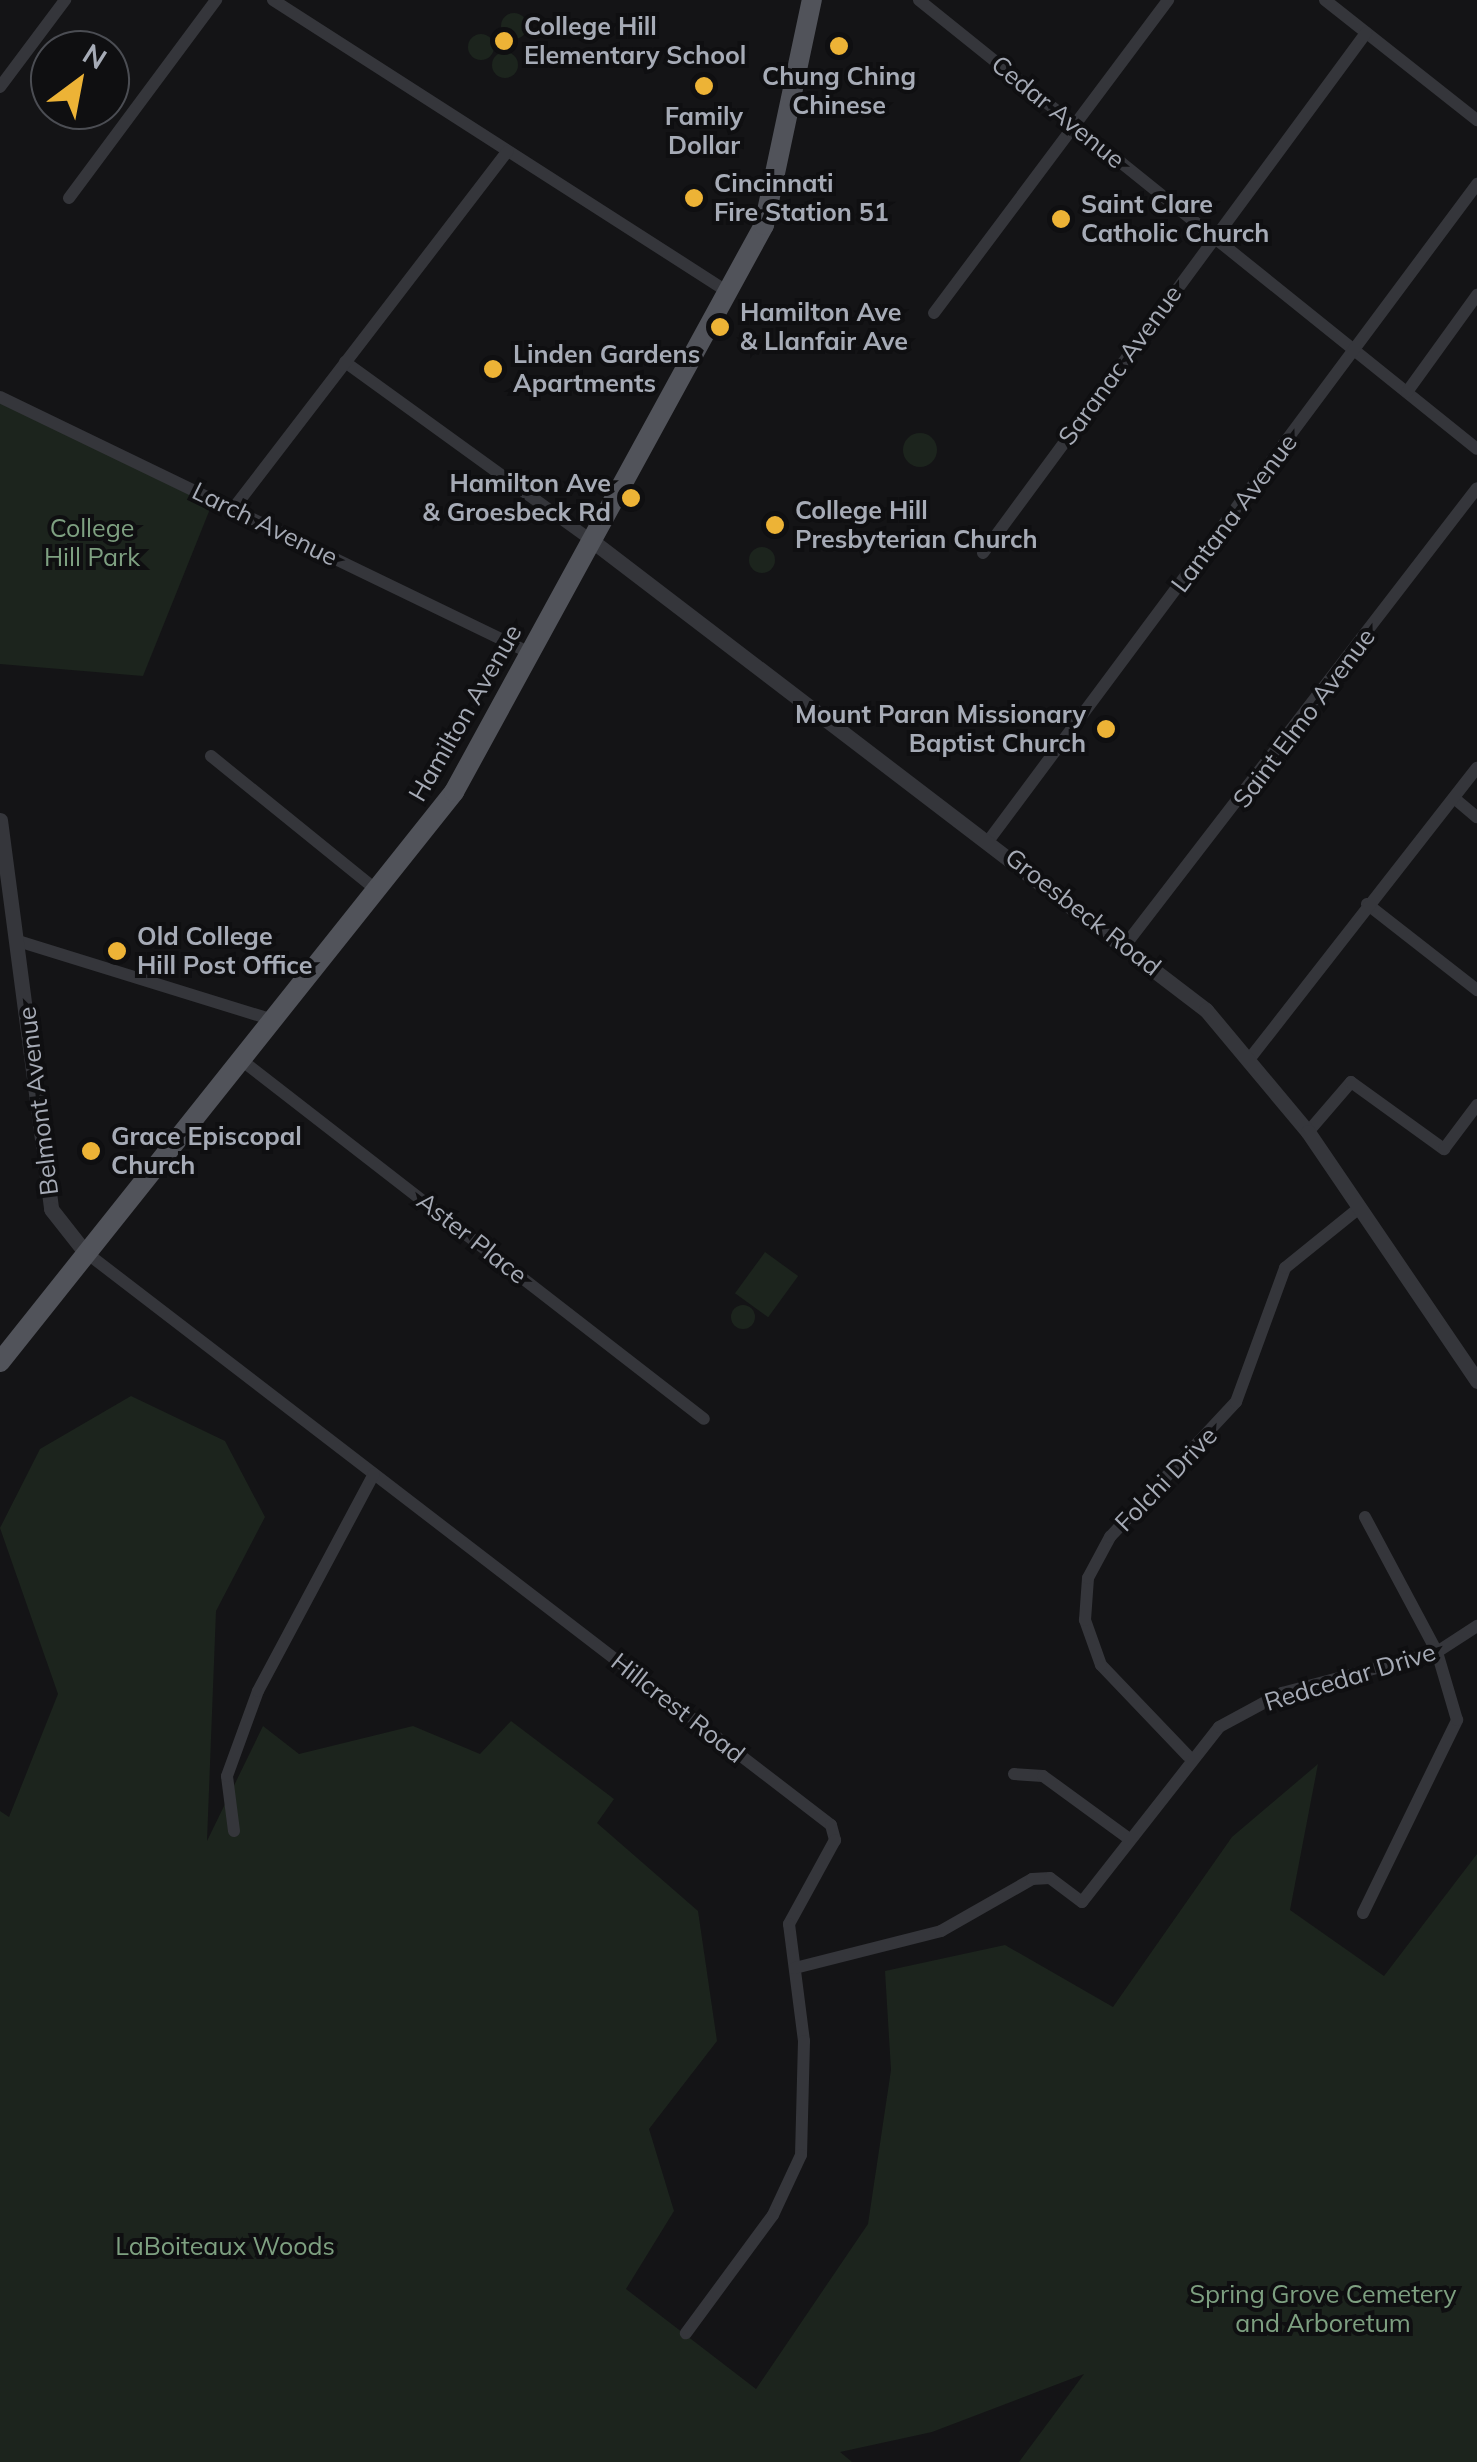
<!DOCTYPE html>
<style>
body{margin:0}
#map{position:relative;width:1477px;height:2462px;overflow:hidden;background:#141416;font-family:Mulish,sans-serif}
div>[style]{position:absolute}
.green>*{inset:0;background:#1c241d;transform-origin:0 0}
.round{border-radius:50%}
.minor>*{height:12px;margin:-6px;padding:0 6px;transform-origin:6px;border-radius:6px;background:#35363b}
.tertiary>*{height:15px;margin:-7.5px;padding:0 7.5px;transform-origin:7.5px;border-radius:7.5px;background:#35363b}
.primary>*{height:20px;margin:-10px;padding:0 10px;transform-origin:10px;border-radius:10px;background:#51535a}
.dots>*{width:28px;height:28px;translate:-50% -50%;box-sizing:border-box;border:5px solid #0f0f11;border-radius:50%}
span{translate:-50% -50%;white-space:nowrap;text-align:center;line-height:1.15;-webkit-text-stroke:8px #0f0f11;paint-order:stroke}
.poi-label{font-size:25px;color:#a6abb6;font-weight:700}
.left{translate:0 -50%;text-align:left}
.right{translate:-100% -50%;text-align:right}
.street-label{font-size:25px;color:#a6abb6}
.park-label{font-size:25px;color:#7ea081}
.north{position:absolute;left:30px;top:30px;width:100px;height:100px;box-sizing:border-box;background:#0f0f11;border:2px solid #4b4d53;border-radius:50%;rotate:32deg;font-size:28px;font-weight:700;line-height:40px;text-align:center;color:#a6abb6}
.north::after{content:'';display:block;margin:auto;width:35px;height:45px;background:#edb336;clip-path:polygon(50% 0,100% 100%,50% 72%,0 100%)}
</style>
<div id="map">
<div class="green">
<div class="round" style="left:501px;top:13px;width:26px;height:26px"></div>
<div class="round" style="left:468px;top:34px;width:26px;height:26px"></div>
<div class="round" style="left:492px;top:52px;width:26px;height:26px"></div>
<div style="clip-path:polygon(0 397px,214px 499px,143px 676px,0 664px)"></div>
<div class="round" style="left:903px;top:433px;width:34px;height:34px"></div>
<div class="round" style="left:749px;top:547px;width:26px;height:26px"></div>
<div style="left:765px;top:1252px;width:41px;height:51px;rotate:36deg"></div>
<div class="round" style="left:731px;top:1305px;width:24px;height:24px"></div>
<div style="clip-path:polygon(131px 1396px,225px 1441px,265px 1517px,216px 1611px,207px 1841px,263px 1726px,299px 1754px,413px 1726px,480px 1754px,511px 1721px,614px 1799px,597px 1823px,698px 1911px,717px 2041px,649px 2129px,674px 2211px,626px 2289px,756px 2389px,868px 2224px,891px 2070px,885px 1971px,1005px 1945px,1113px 2007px,1232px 1837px,1318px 1764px,1290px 1910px,1384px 1976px,1477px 1854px,1477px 2462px,1019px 2462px,1084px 2374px,932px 2432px,840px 2452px,852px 2462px,0 2462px,0 1811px,9px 1817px,58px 1694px,0 1528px,40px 1449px)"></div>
</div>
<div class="minor">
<div style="left:273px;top:0;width:541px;rotate:32.69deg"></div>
<div style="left:919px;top:0;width:716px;rotate:38.82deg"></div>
<div style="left:1325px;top:0;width:194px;rotate:38.3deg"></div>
<div style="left:0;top:87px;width:109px;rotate:-53.2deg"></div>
<div style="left:69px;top:198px;width:247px;rotate:-53.4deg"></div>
<div style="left:934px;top:313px;width:391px;rotate:-53.2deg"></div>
<div style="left:345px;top:362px;width:304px;rotate:35.9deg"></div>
<div style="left:1407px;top:392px;width:120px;rotate:-54.2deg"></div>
<div style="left:0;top:397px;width:589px;rotate:25.78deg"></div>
<div style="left:233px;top:509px;width:451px;rotate:-52.5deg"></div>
<div style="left:983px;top:553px;width:646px;rotate:-53.63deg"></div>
<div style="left:211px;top:756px;width:208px;rotate:39deg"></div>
<div style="left:1454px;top:798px;width:30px;rotate:40deg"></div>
<div style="left:989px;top:840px;width:818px;rotate:-53.35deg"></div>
<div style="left:1367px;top:904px;width:140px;rotate:38deg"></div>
<div style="left:18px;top:941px;width:264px;rotate:17.2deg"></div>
<div style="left:1126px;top:944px;width:575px;rotate:-52.41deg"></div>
<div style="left:1251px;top:1057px;width:367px;rotate:-52deg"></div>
<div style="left:240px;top:1059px;width:587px;rotate:37.81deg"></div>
<div style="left:1308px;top:1132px;width:66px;rotate:-49.3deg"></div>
<div style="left:1351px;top:1082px;width:115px;rotate:35.8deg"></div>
<div style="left:1444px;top:1149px;width:55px;rotate:-53.1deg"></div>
<div style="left:84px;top:1251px;width:942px;rotate:37.54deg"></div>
<div style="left:831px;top:1825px;width:16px;rotate:75deg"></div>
<div style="left:835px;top:1840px;width:96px;rotate:118.7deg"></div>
<div style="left:789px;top:1924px;width:118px;rotate:82.7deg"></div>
<div style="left:804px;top:2041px;width:114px;rotate:91.5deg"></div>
<div style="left:801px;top:2155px;width:66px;rotate:115deg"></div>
<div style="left:773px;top:2215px;width:147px;rotate:126.4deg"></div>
<div style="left:1188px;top:1756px;width:126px;rotate:-133.7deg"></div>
<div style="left:1101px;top:1665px;width:48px;rotate:-109.6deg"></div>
<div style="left:1085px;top:1620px;width:42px;rotate:-85.9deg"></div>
<div style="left:1088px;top:1578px;width:47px;rotate:-61.8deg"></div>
<div style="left:1110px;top:1537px;width:185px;rotate:-47deg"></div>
<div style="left:1236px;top:1402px;width:143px;rotate:-69.9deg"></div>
<div style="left:1285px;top:1268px;width:95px;rotate:-39deg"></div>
<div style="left:1014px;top:1774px;width:29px;rotate:4deg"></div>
<div style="left:1043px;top:1776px;width:105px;rotate:36.1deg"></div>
<div style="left:234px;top:1831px;width:55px;rotate:-97.3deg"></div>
<div style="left:227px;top:1776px;width:90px;rotate:-70deg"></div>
<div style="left:258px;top:1691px;width:246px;rotate:-61.9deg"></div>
<div style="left:1363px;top:1913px;width:215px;rotate:-64deg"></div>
<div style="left:1457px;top:1720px;width:71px;rotate:-106.4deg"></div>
<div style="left:1437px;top:1652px;width:153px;rotate:-118.1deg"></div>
<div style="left:795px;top:1968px;width:151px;rotate:-14.2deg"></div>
<div style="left:941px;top:1931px;width:105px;rotate:-29.7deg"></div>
<div style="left:1032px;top:1879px;width:18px;rotate:-3deg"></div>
<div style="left:1050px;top:1878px;width:40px;rotate:37deg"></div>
<div style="left:1082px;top:1902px;width:222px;rotate:-51.9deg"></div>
<div style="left:1219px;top:1727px;width:72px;rotate:-28.4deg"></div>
<div style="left:1282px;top:1693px;width:160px;rotate:-14.8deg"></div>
<div style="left:1437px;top:1652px;width:48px;rotate:-33deg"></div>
</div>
<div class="tertiary">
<div style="left:591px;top:540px;width:774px;rotate:37.39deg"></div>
<div style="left:1206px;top:1010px;width:159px;rotate:50.1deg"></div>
<div style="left:1308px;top:1132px;width:301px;rotate:55.8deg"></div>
<div style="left:0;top:820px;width:392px;rotate:82.5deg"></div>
<div style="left:51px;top:1209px;width:53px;rotate:51.8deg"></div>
</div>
<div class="primary">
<div style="left:0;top:1362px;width:729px;rotate:-51.46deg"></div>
<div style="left:454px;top:792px;width:646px;rotate:-61.33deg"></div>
<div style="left:764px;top:225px;width:230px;rotate:-78deg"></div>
</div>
<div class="dots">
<div style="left:504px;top:41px;background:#edb336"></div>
<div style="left:839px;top:46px;background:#edb336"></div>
<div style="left:704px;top:86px;background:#edb336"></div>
<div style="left:694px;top:198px;background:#edb336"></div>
<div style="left:1061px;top:219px;background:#edb336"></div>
<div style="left:720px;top:327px;background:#edb336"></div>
<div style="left:493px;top:369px;background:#edb336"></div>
<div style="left:631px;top:498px;background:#edb336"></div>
<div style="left:775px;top:525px;background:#edb336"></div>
<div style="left:1106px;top:729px;background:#edb336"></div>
<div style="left:117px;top:951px;background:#edb336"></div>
<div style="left:91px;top:1151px;background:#edb336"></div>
</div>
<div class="poi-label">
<span class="left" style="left:524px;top:41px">College Hill<br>Elementary School</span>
<span style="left:839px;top:91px">Chung Ching<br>Chinese</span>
<span style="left:704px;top:131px">Family<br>Dollar</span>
<span class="left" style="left:714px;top:198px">Cincinnati<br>Fire Station 51</span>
<span class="left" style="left:1081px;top:219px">Saint Clare<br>Catholic Church</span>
<span class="left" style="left:740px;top:327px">Hamilton Ave<br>&amp; Llanfair Ave</span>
<span class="left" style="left:513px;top:369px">Linden Gardens<br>Apartments</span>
<span class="right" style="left:611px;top:498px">Hamilton Ave<br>&amp; Groesbeck Rd</span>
<span class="left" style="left:795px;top:525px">College Hill<br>Presbyterian Church</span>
<span class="right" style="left:1086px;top:729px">Mount Paran Missionary<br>Baptist Church</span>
<span class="left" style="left:137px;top:951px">Old College<br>Hill Post Office</span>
<span class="left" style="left:111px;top:1151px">Grace Episcopal<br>Church</span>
</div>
<div class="street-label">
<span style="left:1058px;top:112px;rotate:39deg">Cedar Avenue</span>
<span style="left:1120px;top:365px;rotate:-54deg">Saranac Avenue</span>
<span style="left:1234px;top:513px;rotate:-53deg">Lantana Avenue</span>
<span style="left:265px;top:524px;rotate:26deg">Larch Avenue</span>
<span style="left:465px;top:713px;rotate:-60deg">Hamilton Avenue</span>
<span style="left:1304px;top:718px;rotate:-53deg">Saint Elmo Avenue</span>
<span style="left:1083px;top:912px;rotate:38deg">Groesbeck Road</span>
<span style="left:38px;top:1101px;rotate:-97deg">Belmont Avenue</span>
<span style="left:472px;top:1238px;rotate:38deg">Aster Place</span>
<span style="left:1166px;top:1479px;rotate:-46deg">Folchi Drive</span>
<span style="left:1350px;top:1677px;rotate:-17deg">Redcedar Drive</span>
<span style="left:678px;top:1708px;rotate:38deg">Hillcrest Road</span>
</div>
<div class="park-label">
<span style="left:92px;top:543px">College<br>Hill Park</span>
<span style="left:225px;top:2246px">LaBoiteaux Woods</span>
<span style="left:1323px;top:2309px">Spring Grove Cemetery<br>and Arboretum</span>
</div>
<div class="north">N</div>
</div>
